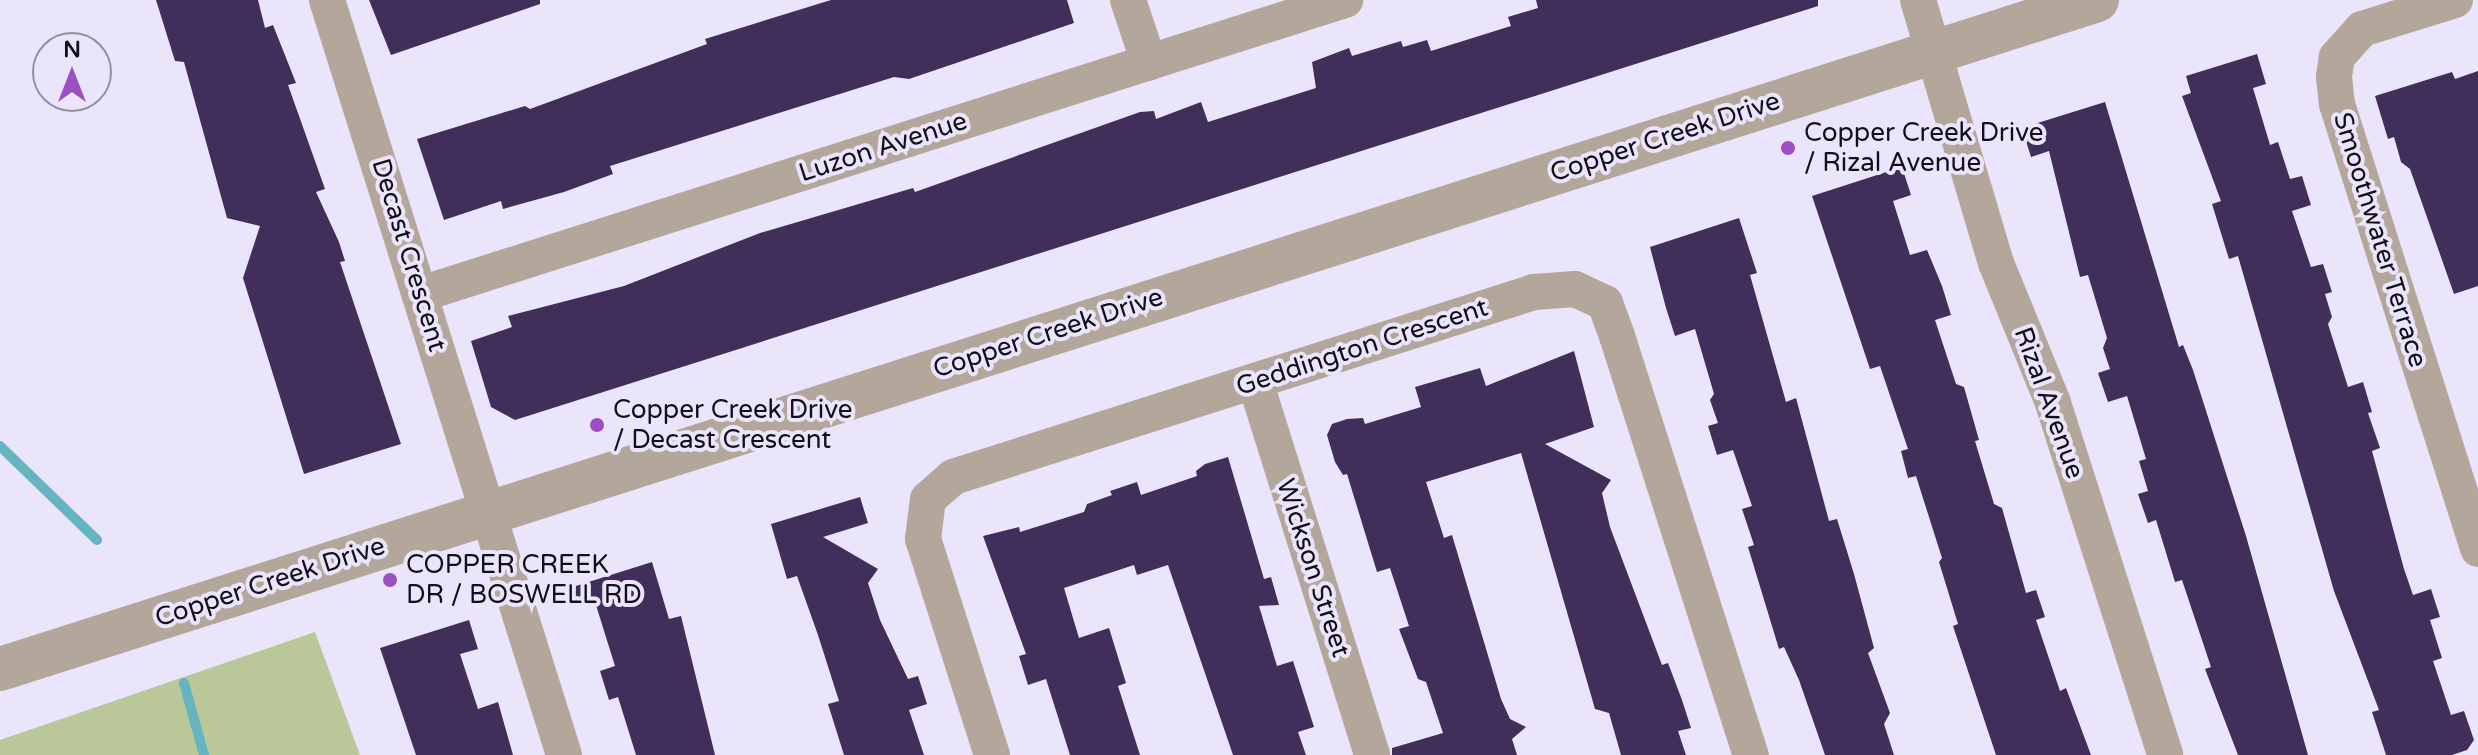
<!DOCTYPE html>
<style>
body{margin:0}
#map{position:relative;width:2478px;height:755px;overflow:hidden;background:#eae5fa;font-family:"Varela Round",sans-serif}
div>[style]{position:absolute}
.green>*{inset:0;background:#bac899}
.stream>*{height:10px;margin:-5px;padding:0 5px;transform-origin:5px;border-radius:5px;background:#66b4bf}
.building>*{inset:0;background:#402e5b}
.minor>*{height:36px;margin:-18px;padding:0 18px;transform-origin:18px;border-radius:18px;background:#b3a79c}
.tertiary>*{height:44px;margin:-22px;padding:0 22px;transform-origin:22px;border-radius:22px;background:#b3a79c}
.dots>*{width:22px;height:22px;translate:-50% -50%;box-sizing:border-box;border:4px solid #eae5fa;border-radius:50%}
span{translate:-50% -50%;white-space:nowrap;text-align:center;line-height:1.15;-webkit-text-stroke:8px #eae5fa;paint-order:stroke}
.poi-label{font-size:26px;color:#120f1a}
.left{translate:0 -50%;text-align:left}
.street-label{font-size:26px;color:#120f1a}
.north{position:absolute;left:32px;top:32px;width:80px;height:80px;box-sizing:border-box;background:#eae5fa;border:2px solid #948fa0;border-radius:50%;rotate:0deg;font-size:22px;font-weight:700;line-height:32px;text-align:center;color:#120f1a}
.north::after{content:'';display:block;margin:auto;width:28px;height:36px;background:#9c4fc0;clip-path:polygon(50% 0,100% 100%,50% 72%,0 100%)}
</style>
<div id="map">
<div class="green">
<div style="clip-path:polygon(315px 632px,360px 755px,0 755px,0 740px)"></div>
</div>
<div class="stream">
<div style="left:0;top:446px;width:135px;rotate:44.1deg"></div>
<div style="left:184px;top:683px;width:75px;rotate:74.5deg"></div>
</div>
<div class="building">
<div style="clip-path:polygon(156px 0,258px 0,265px 28px,273px 25px,296px 83px,288px 85px,325px 189px,316px 192px,339px 242px,345px 261px,340px 262px,401px 444px,304px 474px,243px 278px,260px 226px,227px 218px,184px 62px,175px 61px)"></div>
<div style="clip-path:polygon(369px 0,540px 0,540px 4px,391px 55px)"></div>
<div style="clip-path:polygon(831px 0,1067px 0,1074px 23px,909px 79px,894px 77px,610px 166px,613px 174px,564px 192px,503px 209px,501px 201px,444px 220px,417px 139px,525px 106px,530px 109px,707px 44px,705px 39px)"></div>
<div style="clip-path:polygon(1536px 0,1818px 0,1818px 6px,515px 420px,491px 407px,471px 341px,512px 327px,508px 316px,624px 286px,760px 233px,913px 188px,915px 192px,1140px 112px,1154px 111px,1156px 119px,1201px 102px,1208px 122px,1316px 88px,1312px 62px,1349px 48px,1352px 56px,1401px 41px,1403px 47px,1427px 40px,1431px 51px,1511px 26px,1508px 17px,1538px 8px)"></div>
<div style="clip-path:polygon(2257px 54px,2266px 84px,2253px 88px,2270px 145px,2278px 142px,2290px 179px,2302px 176px,2311px 205px,2292px 211px,2311px 267px,2323px 264px,2332px 292px,2325px 294px,2332px 317px,2328px 324px,2348px 387px,2363px 382px,2372px 412px,2368px 413px,2380px 448px,2372px 451px,2404px 569px,2413px 595px,2431px 589px,2440px 617px,2430px 620px,2442px 658px,2433px 661px,2451px 715px,2464px 711px,2474px 740px,2467px 750px,2452px 755px,2386px 755px,2372px 712px,2379px 710px,2334px 591px,2238px 256px,2229px 259px,2212px 204px,2221px 201px,2182px 96px,2191px 93px,2186px 76px)"></div>
<div style="clip-path:polygon(2478px 71px,2478px 286px,2454px 294px,2410px 169px,2401px 162px,2394px 137px,2388px 139px,2375px 96px,2452px 72px,2455px 79px)"></div>
<div style="clip-path:polygon(2105px 102px,2179px 347px,2183px 345px,2193px 370px,2246px 536px,2308px 755px,2238px 755px,2205px 669px,2211px 667px,2182px 580px,2175px 582px,2156px 520px,2148px 523px,2138px 494px,2148px 491px,2139px 461px,2146px 459px,2127px 396px,2108px 402px,2098px 373px,2110px 369px,2103px 348px,2107px 338px,2088px 275px,2080px 277px,2049px 151px,2031px 157px,2022px 128px)"></div>
<div style="clip-path:polygon(1902px 167px,1911px 195px,1893px 201px,1910px 255px,1927px 250px,1942px 286px,1951px 315px,1935px 320px,1956px 384px,1964px 387px,1979px 440px,1975px 441px,1994px 504px,2002px 508px,2026px 593px,2036px 590px,2045px 617px,2036px 620px,2060px 691px,2066px 688px,2091px 755px,1996px 755px,1953px 626px,1958px 624px,1939px 562px,1942px 558px,1916px 476px,1908px 478px,1901px 451px,1908px 449px,1880px 366px,1870px 369px,1812px 196px)"></div>
<div style="clip-path:polygon(1739px 218px,1757px 273px,1750px 275px,1786px 402px,1796px 398px,1829px 521px,1837px 519px,1854px 574px,1874px 648px,1868px 653px,1890px 713px,1884px 724px,1894px 755px,1825px 755px,1799px 680px,1784px 647px,1779px 649px,1748px 547px,1754px 545px,1742px 509px,1752px 506px,1733px 450px,1717px 455px,1708px 426px,1718px 423px,1710px 400px,1714px 394px,1695px 329px,1675px 336px,1666px 308px,1650px 247px)"></div>
<div style="clip-path:polygon(1574px 351px,1594px 427px,1545px 444px,1611px 480px,1602px 493px,1610px 527px,1662px 665px,1668px 663px,1682px 700px,1691px 728px,1678px 731px,1686px 755px,1621px 755px,1609px 713px,1595px 709px,1521px 453px,1426px 482px,1444px 538px,1452px 535px,1501px 699px,1510px 719px,1526px 727px,1512px 739px,1517px 755px,1392px 755px,1392px 748px,1443px 733px,1426px 682px,1418px 679px,1399px 629px,1409px 626px,1390px 568px,1377px 572px,1347px 474px,1343px 475px,1335px 462px,1327px 435px,1332px 424px,1347px 419px,1363px 418px,1365px 424px,1421px 407px,1415px 387px,1480px 368px,1486px 386px)"></div>
<div style="clip-path:polygon(1228px 457px,1264px 579px,1271px 577px,1279px 605px,1259px 606px,1277px 666px,1293px 661px,1314px 727px,1298px 732px,1306px 755px,1233px 755px,1168px 565px,1137px 575px,1134px 565px,1064px 588px,1079px 638px,1109px 628px,1126px 683px,1118px 686px,1140px 755px,1070px 755px,1046px 679px,1028px 685px,1019px 656px,1026px 654px,983px 536px,1019px 527px,1020px 532px,1084px 512px,1087px 504px,1112px 495px,1110px 491px,1137px 482px,1141px 495px,1197px 476px,1196px 471px,1205px 464px)"></div>
<div style="clip-path:polygon(860px 497px,868px 523px,823px 537px,878px 569px,868px 583px,880px 620px,908px 679px,918px 676px,927px 704px,909px 710px,924px 755px,844px 755px,828px 704px,839px 701px,818px 635px,797px 576px,787px 579px,771px 524px)"></div>
<div style="clip-path:polygon(652px 562px,669px 619px,681px 616px,715px 755px,636px 755px,618px 697px,609px 700px,600px 671px,615px 666px,595px 602px,560px 591px)"></div>
<div style="clip-path:polygon(469px 620px,478px 649px,460px 654px,478px 709px,498px 702px,513px 755px,416px 755px,380px 648px)"></div>
</div>
<div class="minor">
<div style="left:327px;top:0;width:791px;rotate:72.57deg"></div>
<div style="left:1128px;top:0;width:66px;rotate:71.6deg"></div>
<div style="left:1918px;top:0;width:274px;rotate:73.5deg"></div>
<div style="left:1996px;top:263px;width:151px;rotate:67.8deg"></div>
<div style="left:2053px;top:403px;width:369px;rotate:72.3deg"></div>
<div style="left:2455px;top:0;width:97px;rotate:162.7deg"></div>
<div style="left:2362px;top:29px;width:38px;rotate:132deg"></div>
<div style="left:2337px;top:57px;width:20px;rotate:99deg"></div>
<div style="left:2334px;top:77px;width:27px;rotate:84deg"></div>
<div style="left:2337px;top:104px;width:467px;rotate:72.4deg"></div>
<div style="left:421px;top:294px;width:970px;rotate:-17.65deg"></div>
<div style="left:1255px;top:381px;width:392px;rotate:72.6deg"></div>
<div style="left:992px;top:755px;width:227px;rotate:-107.7deg"></div>
<div style="left:923px;top:539px;width:40px;rotate:-82.9deg"></div>
<div style="left:928px;top:499px;width:33px;rotate:-41deg"></div>
<div style="left:953px;top:477px;width:610px;rotate:-17.66deg"></div>
<div style="left:1534px;top:292px;width:41px;rotate:-4.2deg"></div>
<div style="left:1575px;top:289px;width:33px;rotate:25deg"></div>
<div style="left:1605px;top:303px;width:35px;rotate:70deg"></div>
<div style="left:1617px;top:336px;width:440px;rotate:72.3deg"></div>
</div>
<div class="tertiary">
<div style="left:0;top:669px;width:2201px;rotate:-17.69deg"></div>
</div>
<div class="dots">
<div style="left:1788px;top:148px;background:#9c4fc0"></div>
<div style="left:597px;top:425px;background:#9c4fc0"></div>
<div style="left:390px;top:580px;background:#9c4fc0"></div>
</div>
<div class="poi-label">
<span class="left" style="left:1804px;top:148px">Copper Creek Drive<br>/ Rizal Avenue</span>
<span class="left" style="left:613px;top:425px">Copper Creek Drive<br>/ Decast Crescent</span>
<span class="left" style="left:406px;top:580px">COPPER CREEK<br>DR / BOSWELL RD</span>
</div>
<div class="street-label">
<span style="left:1665px;top:137px;rotate:-18deg">Copper Creek Drive</span>
<span style="left:883px;top:147px;rotate:-18deg">Luzon Avenue</span>
<span style="left:2380px;top:240px;rotate:73deg">Smoothwater Terrace</span>
<span style="left:409px;top:255px;rotate:73deg">Decast Crescent</span>
<span style="left:1048px;top:333px;rotate:-18deg">Copper Creek Drive</span>
<span style="left:1362px;top:347px;rotate:-18deg">Geddington Crescent</span>
<span style="left:2049px;top:403px;rotate:70deg">Rizal Avenue</span>
<span style="left:1313px;top:568px;rotate:72deg">Wickson Street</span>
<span style="left:270px;top:582px;rotate:-18deg">Copper Creek Drive</span>
</div>
<div class="north">N</div>
</div>
